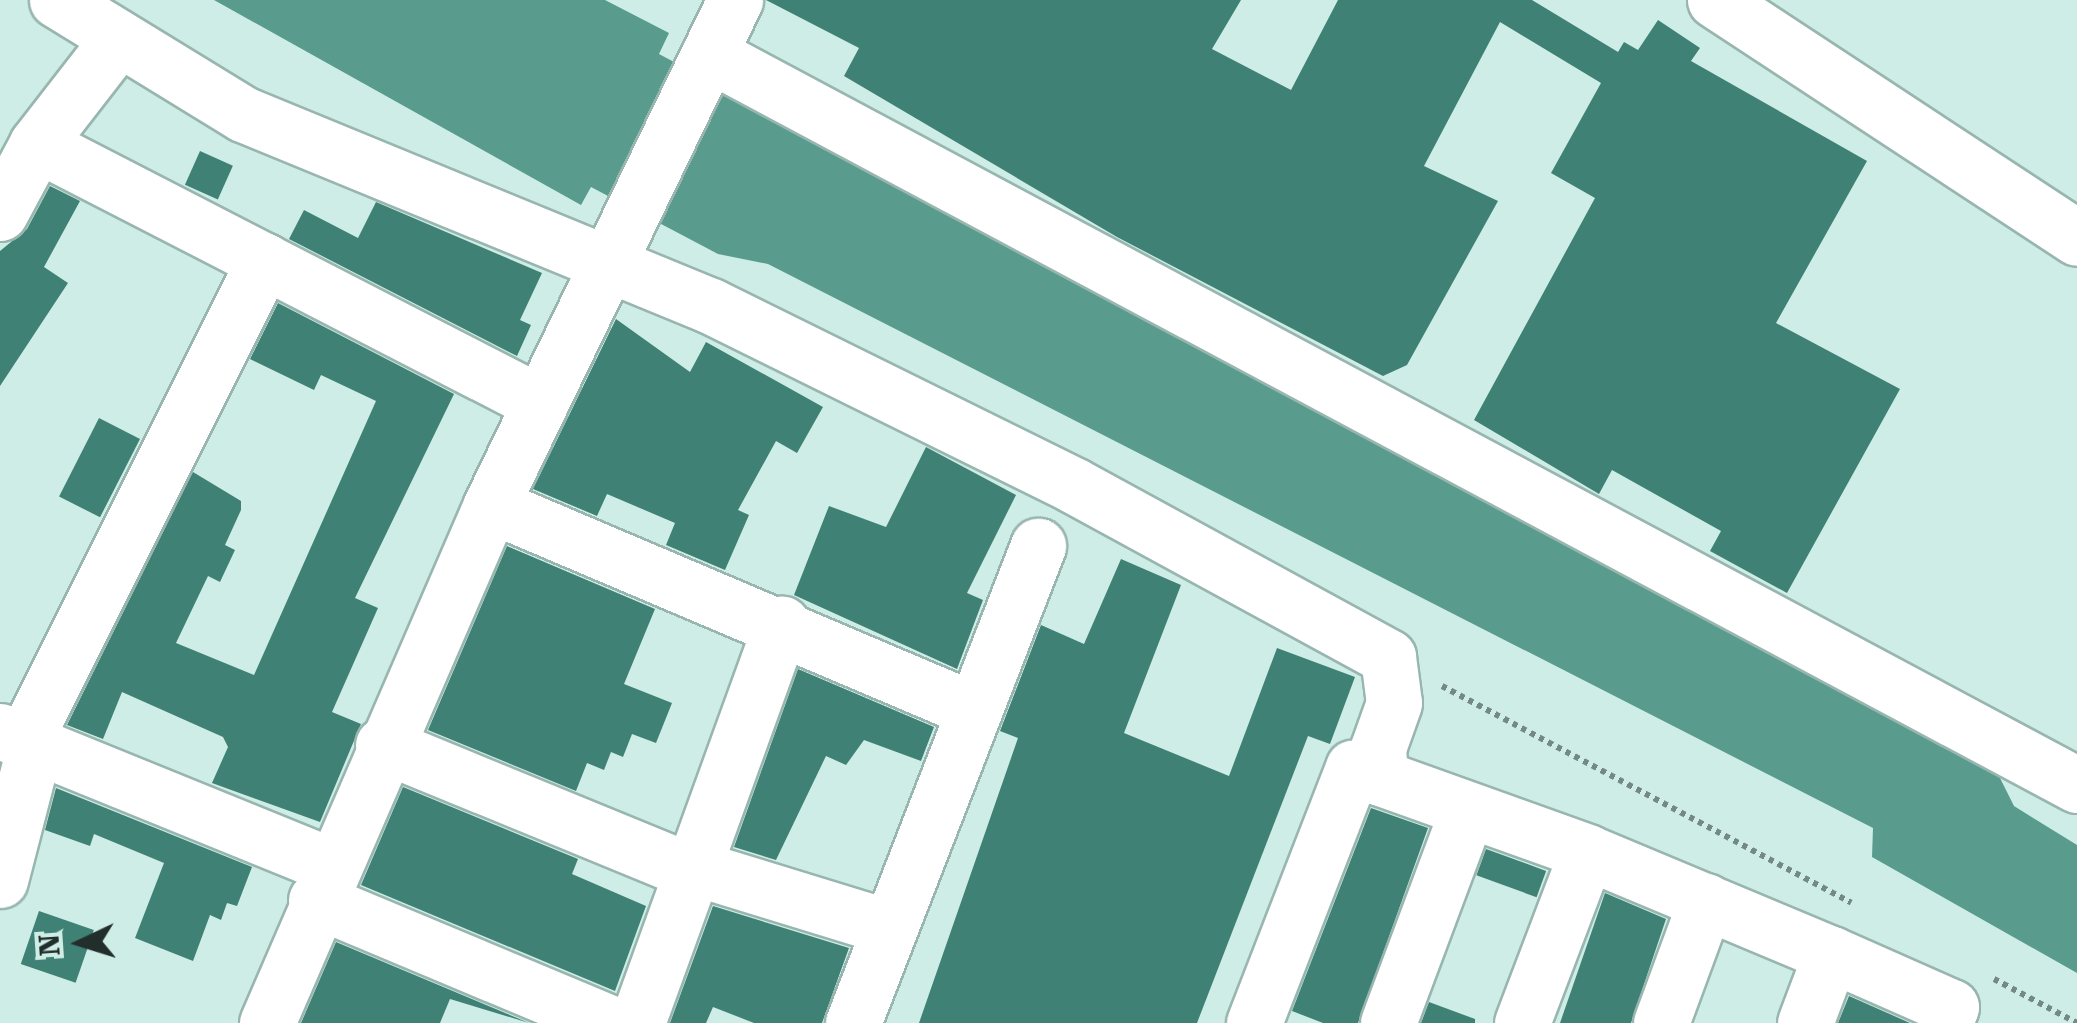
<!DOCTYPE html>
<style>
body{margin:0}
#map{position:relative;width:2077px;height:1023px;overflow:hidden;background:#ceede6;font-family:"Roboto Serif",serif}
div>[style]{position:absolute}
.water>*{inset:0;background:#599c8e}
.building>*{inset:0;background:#3f8275;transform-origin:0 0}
.path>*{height:6px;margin-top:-3px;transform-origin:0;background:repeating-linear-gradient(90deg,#748984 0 5px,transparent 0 10px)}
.roads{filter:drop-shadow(2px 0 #98b6af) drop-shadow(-2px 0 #98b6af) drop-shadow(0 2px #98b6af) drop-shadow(0 -2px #98b6af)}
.minor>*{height:55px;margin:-27.5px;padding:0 27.5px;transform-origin:27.5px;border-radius:27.5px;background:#fff}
span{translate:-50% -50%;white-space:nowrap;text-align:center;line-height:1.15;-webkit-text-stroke:10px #ceede6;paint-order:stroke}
.north{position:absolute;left:30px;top:893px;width:100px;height:100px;-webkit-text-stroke:8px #ceede6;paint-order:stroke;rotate:266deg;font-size:28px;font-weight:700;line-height:40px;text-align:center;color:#222e2b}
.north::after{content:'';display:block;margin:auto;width:35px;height:45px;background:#222e2b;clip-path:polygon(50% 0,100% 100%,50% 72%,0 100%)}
</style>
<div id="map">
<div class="water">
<div style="clip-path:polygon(214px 0,605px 0,669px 33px,659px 54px,1994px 766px,2014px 806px,2077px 845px,2077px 973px,1872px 857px,1873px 828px,768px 264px,718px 254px,591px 187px,581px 205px)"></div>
</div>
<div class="building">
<div style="clip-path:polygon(766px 0,1241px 0,1212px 49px,1291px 90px,1338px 0,1532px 0,1618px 52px,1624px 42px,1638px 50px,1658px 20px,1700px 48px,1691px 61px,1867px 161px,1776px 323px,1900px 389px,1787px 593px,1710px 551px,1721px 531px,1612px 470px,1599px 494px,1474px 420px,1595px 198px,1551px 173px,1601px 83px,1500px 22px,1424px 166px,1498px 201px,1407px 365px,1383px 376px,1117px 237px,844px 76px,859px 48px)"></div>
<div style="left:200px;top:151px;width:36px;height:37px;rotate:24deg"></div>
<div style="clip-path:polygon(50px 186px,80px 201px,44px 267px,68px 283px,0 386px,0 251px,27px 229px)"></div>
<div style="clip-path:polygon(376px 202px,542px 273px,520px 320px,531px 325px,517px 356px,289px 239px,304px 210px,358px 238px)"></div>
<div style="clip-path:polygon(278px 303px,454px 394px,355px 598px,378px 608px,332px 712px,361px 724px,320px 822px,212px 783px,228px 747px,223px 737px,122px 692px,103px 739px,67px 725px,193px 472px,241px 501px,241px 510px,225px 545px,235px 550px,220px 582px,208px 576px,176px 643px,254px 675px,376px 401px,321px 375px,314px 390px,250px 359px)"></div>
<div style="clip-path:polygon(616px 319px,690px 372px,706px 342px,823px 407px,797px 453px,776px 441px,738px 510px,749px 515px,725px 570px,666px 545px,675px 523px,607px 494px,597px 516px,533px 489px)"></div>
<div style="left:99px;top:418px;width:46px;height:88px;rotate:27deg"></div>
<div style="clip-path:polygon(926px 447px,1016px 495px,967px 593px,983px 600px,957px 669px,794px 595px,829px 506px,886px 527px)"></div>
<div style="clip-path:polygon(507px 546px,655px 609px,624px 684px,672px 703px,656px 743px,632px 734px,623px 757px,611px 752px,604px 770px,587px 763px,576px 791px,428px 730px)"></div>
<div style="clip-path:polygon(1121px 559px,1181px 585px,1124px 733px,1229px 776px,1277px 648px,1355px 677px,1330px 744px,1308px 736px,1197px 1023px,919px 1023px,1018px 738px,1000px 731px,1041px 625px,1084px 644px)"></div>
<div style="clip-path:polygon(798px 669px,934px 727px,921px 761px,864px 740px,846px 765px,826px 756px,776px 860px,734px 847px)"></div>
<div style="clip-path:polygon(403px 787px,578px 859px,572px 874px,646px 906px,615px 991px,361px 885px)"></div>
<div style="clip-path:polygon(56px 788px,252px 867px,237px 906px,227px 903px,221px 920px,210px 915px,193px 961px,135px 938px,164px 863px,94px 834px,90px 846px,45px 830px)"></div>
<div style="clip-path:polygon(1371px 808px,1428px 828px,1358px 1023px,1323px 1023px,1292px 1011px)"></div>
<div style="left:1486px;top:849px;width:64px;height:28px;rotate:20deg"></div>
<div style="clip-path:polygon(1605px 893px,1666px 919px,1631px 1023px,1560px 1023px)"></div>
<div style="clip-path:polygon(713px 906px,849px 948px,822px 1023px,754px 1023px,713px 1007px,706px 1023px,670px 1023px)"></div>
<div style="left:39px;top:911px;width:58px;height:56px;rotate:19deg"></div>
<div style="clip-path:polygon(336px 942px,529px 1023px,450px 999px,440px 1023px,301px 1023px)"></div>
<div style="clip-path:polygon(1849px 996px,1910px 1023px,1838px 1023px)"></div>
<div style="clip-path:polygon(1429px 1002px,1475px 1019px,1475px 1023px,1421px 1023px)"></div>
</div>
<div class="path">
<div style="left:1442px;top:686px;width:463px;rotate:27.9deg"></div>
<div style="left:1994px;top:979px;width:94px;rotate:27.9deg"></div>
</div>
<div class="roads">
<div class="minor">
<div style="left:57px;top:0;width:218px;rotate:31.5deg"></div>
<div style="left:243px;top:114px;width:506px;rotate:22.31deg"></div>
<div style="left:711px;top:306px;width:404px;rotate:26.3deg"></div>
<div style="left:1073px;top:485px;width:359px;rotate:28.6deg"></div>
<div style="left:1388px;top:657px;width:46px;rotate:82.6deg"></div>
<div style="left:1394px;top:703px;width:48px;rotate:109.6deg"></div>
<div style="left:1378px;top:748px;width:30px;rotate:86deg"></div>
<div style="left:1715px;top:0;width:433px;rotate:33.3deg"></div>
<div style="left:709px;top:54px;width:1551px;rotate:28.12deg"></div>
<div style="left:37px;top:144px;width:566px;rotate:27.24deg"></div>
<div style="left:0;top:213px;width:78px;rotate:-61.8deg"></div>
<div style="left:37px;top:144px;width:129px;rotate:-52.2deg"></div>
<div style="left:491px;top:505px;width:525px;rotate:23deg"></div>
<div style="left:0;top:731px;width:356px;rotate:22.1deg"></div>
<div style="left:24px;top:741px;width:537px;rotate:-63.43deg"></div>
<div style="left:383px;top:745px;width:334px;rotate:22.3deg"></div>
<div style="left:693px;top:867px;width:204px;rotate:17.1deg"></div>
<div style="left:0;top:880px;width:139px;rotate:-75.5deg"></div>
<div style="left:316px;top:900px;width:319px;rotate:22.7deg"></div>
<div style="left:267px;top:1023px;width:564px;rotate:-66.61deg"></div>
<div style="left:491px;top:505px;width:561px;rotate:-64.21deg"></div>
<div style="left:637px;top:1023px;width:425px;rotate:-70.1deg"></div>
<div style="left:853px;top:1023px;width:512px;rotate:-68.8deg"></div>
<div style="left:1254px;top:1023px;width:274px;rotate:-68.8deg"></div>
<div style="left:1353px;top:768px;width:249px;rotate:19.7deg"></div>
<div style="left:1587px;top:852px;width:264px;rotate:22.7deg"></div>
<div style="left:1831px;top:954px;width:131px;rotate:23.8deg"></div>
<div style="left:1951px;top:1007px;width:17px;rotate:111deg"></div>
<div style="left:1388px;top:1023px;width:228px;rotate:-69.5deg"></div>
<div style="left:1522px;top:1023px;width:183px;rotate:-69.2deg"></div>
<div style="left:1661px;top:1023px;width:130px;rotate:-69.8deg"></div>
<div style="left:1805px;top:1023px;width:74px;rotate:-69.4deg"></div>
</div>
</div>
<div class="north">N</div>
</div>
